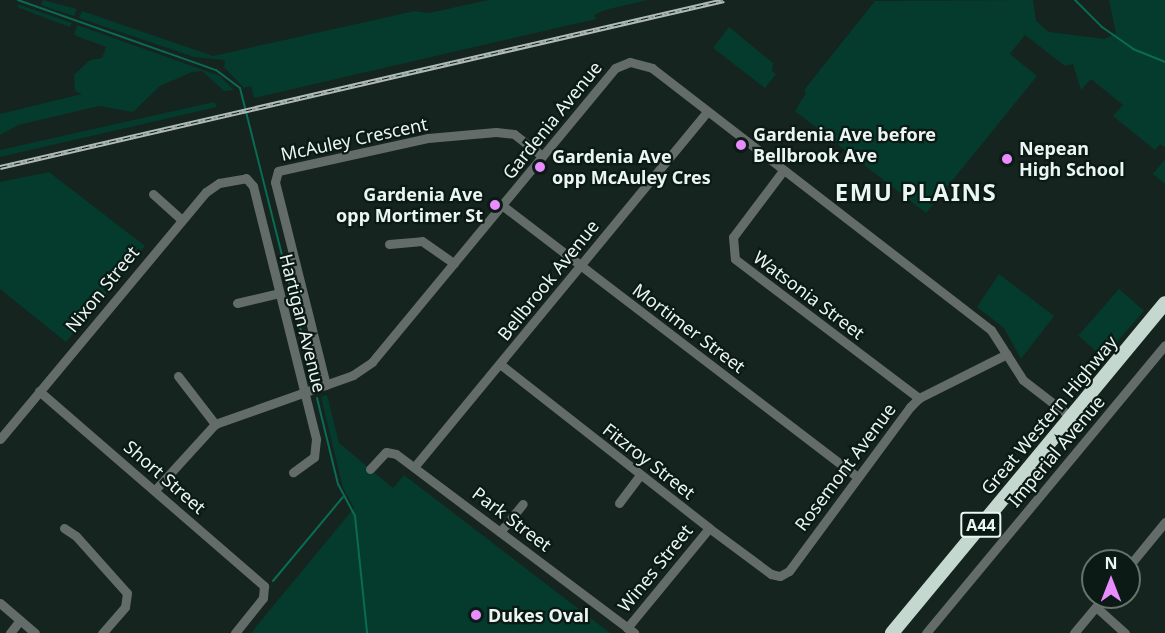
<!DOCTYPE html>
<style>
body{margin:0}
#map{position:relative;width:1165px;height:633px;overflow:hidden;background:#15241e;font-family:"Noto Sans",sans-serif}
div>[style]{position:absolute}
.green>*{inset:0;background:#043b2d;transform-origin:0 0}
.stream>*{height:2px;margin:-1px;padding:0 1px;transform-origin:1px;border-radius:1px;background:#096c54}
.minor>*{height:9px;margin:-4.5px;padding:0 4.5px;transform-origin:4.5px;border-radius:4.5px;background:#646c69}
.highway>*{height:14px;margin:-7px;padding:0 7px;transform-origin:7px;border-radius:7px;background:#c4d8d0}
.rail>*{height:4.5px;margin-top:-2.25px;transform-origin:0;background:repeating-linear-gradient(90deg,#0b1a15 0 7px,#b0bbb7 0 14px);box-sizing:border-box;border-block:2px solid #b0bbb7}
.dots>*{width:16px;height:16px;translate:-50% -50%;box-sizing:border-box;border:3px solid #0b1a15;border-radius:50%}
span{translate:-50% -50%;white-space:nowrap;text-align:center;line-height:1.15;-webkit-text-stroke:4.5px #0b1a15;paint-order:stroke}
.shield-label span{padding:2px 4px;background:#0b1a15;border:2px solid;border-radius:4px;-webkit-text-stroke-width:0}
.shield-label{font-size:16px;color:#ebf5f1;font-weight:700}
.street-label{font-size:18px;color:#ebf5f1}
.poi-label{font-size:18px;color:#ebf5f1;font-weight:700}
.left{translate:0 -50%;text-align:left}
.right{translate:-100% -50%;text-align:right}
.district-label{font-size:24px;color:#ebf5f1;font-weight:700;letter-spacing:1.5px}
.north{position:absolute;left:1081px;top:549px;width:60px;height:60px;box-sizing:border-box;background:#0b1a15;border:2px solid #65726d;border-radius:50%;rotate:0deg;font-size:16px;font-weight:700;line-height:24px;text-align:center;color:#ebf5f1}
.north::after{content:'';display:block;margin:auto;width:21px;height:27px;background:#e98dfe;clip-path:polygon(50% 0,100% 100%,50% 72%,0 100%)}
</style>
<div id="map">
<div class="green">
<div style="clip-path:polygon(43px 0,77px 9px,74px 16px,41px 5px)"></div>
<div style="clip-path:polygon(488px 0,647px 0,605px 10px,594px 15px,596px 19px,254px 98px,251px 86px,244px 88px,224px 67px,225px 60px,194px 57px,79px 18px,82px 11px,213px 56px,415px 11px,429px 13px)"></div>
<div style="clip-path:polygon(1033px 0,1036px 21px,1049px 32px,1105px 39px,1116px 33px,1109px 0,1165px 0,1165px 147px,1160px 144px,1155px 150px,1113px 116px,1123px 105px,1091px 79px,1081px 90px,1073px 64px,1065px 66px,1025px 35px,1010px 54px,1037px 76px,926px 213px,795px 111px,806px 93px,804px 90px,875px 1px)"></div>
<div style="clip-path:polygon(17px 4px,72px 23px,70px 27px,19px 8px)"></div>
<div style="clip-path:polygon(77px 25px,220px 76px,234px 90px,224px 91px,202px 71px,192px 72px,160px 86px,133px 112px,99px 106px,18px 125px,0 135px,0 114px,82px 94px,75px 91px,74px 75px,90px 60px,102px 58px,106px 47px,74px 35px)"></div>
<div style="clip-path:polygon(729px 27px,773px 63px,772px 71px,776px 74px,765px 88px,713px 48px)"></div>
<div style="clip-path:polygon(214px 102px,217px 107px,0 157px,0 150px)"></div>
<div style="clip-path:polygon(1165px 159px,1165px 184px,1153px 174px)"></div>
<div style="clip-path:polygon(49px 172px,145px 246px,66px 342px,0 289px,0 182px)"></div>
<div style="clip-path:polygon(999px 274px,1054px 316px,1021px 359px,1004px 328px,977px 307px)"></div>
<div style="left:1119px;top:289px;width:33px;height:62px;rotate:41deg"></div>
<div style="clip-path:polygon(327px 395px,339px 443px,393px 488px,404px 475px,610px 633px,251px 633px,354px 508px,343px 488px,321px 397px)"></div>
</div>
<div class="stream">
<div style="left:18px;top:0;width:210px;rotate:19.5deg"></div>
<div style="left:216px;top:70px;width:30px;rotate:37deg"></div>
<div style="left:240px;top:88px;width:300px;rotate:75.9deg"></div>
<div style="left:1075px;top:0;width:38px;rotate:45deg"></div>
<div style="left:1102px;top:27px;width:38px;rotate:35deg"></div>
<div style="left:1133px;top:49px;width:35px;rotate:22deg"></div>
<div style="left:317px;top:398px;width:89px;rotate:76.3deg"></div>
<div style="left:338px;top:484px;width:36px;rotate:62deg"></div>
<div style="left:355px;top:516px;width:118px;rotate:84.1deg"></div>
<div style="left:273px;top:581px;width:109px;rotate:-50.2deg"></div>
</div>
<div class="minor">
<div style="left:782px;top:172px;width:81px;rotate:127deg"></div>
<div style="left:733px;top:237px;width:22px;rotate:85deg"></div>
<div style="left:735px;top:259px;width:231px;rotate:37.1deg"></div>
<div style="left:153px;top:194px;width:38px;rotate:42deg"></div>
<div style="left:503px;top:206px;width:444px;rotate:37.4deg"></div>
<div style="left:389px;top:244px;width:33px;rotate:-5deg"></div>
<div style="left:422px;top:241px;width:39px;rotate:35deg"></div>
<div style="left:237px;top:303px;width:43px;rotate:-13.4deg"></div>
<div style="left:500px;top:364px;width:266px;rotate:38.1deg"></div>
<div style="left:709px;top:528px;width:77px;rotate:36.6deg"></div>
<div style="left:771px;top:574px;width:9px;rotate:13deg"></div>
<div style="left:780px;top:576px;width:10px;rotate:-29deg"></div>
<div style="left:789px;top:571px;width:204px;rotate:-53.6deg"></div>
<div style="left:910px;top:407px;width:13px;rotate:-45deg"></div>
<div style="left:919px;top:398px;width:98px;rotate:-26.6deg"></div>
<div style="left:178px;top:376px;width:61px;rotate:52.4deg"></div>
<div style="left:326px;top:385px;width:209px;rotate:-104.1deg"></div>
<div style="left:275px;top:182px;width:11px;rotate:-75deg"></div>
<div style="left:278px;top:171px;width:154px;rotate:-12.4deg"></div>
<div style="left:428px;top:138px;width:68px;rotate:-5deg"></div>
<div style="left:496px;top:132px;width:18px;rotate:6deg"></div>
<div style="left:514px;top:134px;width:36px;rotate:38deg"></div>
<div style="left:39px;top:391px;width:298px;rotate:40.9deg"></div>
<div style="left:264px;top:586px;width:12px;rotate:95deg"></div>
<div style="left:263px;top:598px;width:45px;rotate:128.7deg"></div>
<div style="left:0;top:439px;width:322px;rotate:-50.2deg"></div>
<div style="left:206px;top:192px;width:16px;rotate:-35deg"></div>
<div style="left:219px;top:183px;width:27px;rotate:-10deg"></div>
<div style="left:246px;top:178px;width:11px;rotate:49deg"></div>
<div style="left:253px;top:186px;width:261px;rotate:76deg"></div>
<div style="left:316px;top:439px;width:18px;rotate:96deg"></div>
<div style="left:314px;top:457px;width:26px;rotate:144deg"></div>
<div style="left:415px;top:466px;width:457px;rotate:-50.5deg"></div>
<div style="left:370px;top:469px;width:23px;rotate:-47deg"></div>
<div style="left:386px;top:452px;width:10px;rotate:11deg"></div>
<div style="left:396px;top:454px;width:298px;rotate:36.9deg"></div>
<div style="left:155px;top:490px;width:89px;rotate:-47.7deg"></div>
<div style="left:215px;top:424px;width:146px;rotate:-19.5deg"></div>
<div style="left:353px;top:375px;width:23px;rotate:-34deg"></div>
<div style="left:372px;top:362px;width:381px;rotate:-50.4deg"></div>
<div style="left:615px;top:68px;width:16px;rotate:-22deg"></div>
<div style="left:630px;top:62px;width:23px;rotate:15deg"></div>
<div style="left:652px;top:68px;width:428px;rotate:37.7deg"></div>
<div style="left:991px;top:330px;width:59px;rotate:57.4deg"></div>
<div style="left:1023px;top:380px;width:61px;rotate:37.6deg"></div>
<div style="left:619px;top:503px;width:35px;rotate:-53deg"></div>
<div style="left:64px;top:528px;width:14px;rotate:34deg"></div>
<div style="left:76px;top:536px;width:76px;rotate:48.2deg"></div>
<div style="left:127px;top:593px;width:14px;rotate:98deg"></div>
<div style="left:125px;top:607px;width:35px;rotate:131deg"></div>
<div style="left:500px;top:532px;width:36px;rotate:-51deg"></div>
<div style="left:1129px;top:566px;width:57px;rotate:-50.7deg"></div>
<div style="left:0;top:603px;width:46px;rotate:40.6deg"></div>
<div style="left:1096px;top:607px;width:39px;rotate:42deg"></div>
<div style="left:627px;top:628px;width:129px;rotate:-50.6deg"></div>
<div style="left:10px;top:633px;width:16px;rotate:-52deg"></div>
<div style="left:926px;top:633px;width:374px;rotate:-50.3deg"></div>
<div style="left:1074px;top:633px;width:47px;rotate:-50.2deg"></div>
</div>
<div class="highway">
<div style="left:892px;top:633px;width:428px;rotate:-50.4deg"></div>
</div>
<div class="rail">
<div style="left:0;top:167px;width:743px;rotate:-12.99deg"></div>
</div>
<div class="dots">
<div style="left:741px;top:145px;background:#e98dfe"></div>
<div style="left:1007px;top:159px;background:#e98dfe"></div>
<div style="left:540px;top:167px;background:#e98dfe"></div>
<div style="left:495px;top:205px;background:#e98dfe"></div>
<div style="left:476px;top:615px;background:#e98dfe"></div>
</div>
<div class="shield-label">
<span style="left:981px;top:525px">A44</span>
</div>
<div class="street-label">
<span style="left:552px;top:120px;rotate:-51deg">Gardenia Avenue</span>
<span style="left:354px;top:139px;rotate:-12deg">McAuley Crescent</span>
<span style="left:548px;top:280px;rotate:-51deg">Bellbrook Avenue</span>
<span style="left:102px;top:289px;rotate:-51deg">Nixon Street</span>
<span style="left:809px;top:295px;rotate:37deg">Watsonia Street</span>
<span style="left:303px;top:323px;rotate:76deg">Hartigan Avenue</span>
<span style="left:689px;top:328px;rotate:37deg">Mortimer Street</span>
<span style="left:1049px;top:415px;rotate:-50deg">Great Western Highway</span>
<span style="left:1056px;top:451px;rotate:-50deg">Imperial Avenue</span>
<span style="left:649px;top:461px;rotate:38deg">Fitzroy Street</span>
<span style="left:845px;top:467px;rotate:-53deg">Rosemont Avenue</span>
<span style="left:165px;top:477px;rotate:41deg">Short Street</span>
<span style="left:512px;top:519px;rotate:37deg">Park Street</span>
<span style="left:655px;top:568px;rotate:-51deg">Wines Street</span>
</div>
<div class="poi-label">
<span class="left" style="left:753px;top:145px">Gardenia Ave before<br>Bellbrook Ave</span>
<span class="left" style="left:1019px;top:159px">Nepean<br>High School</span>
<span class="left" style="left:552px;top:167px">Gardenia Ave<br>opp McAuley Cres</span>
<span class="right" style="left:483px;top:205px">Gardenia Ave<br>opp Mortimer St</span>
<span class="left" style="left:488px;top:615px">Dukes Oval</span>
</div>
<div class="district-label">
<span style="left:916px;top:192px">EMU PLAINS</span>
</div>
<div class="north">N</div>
</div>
